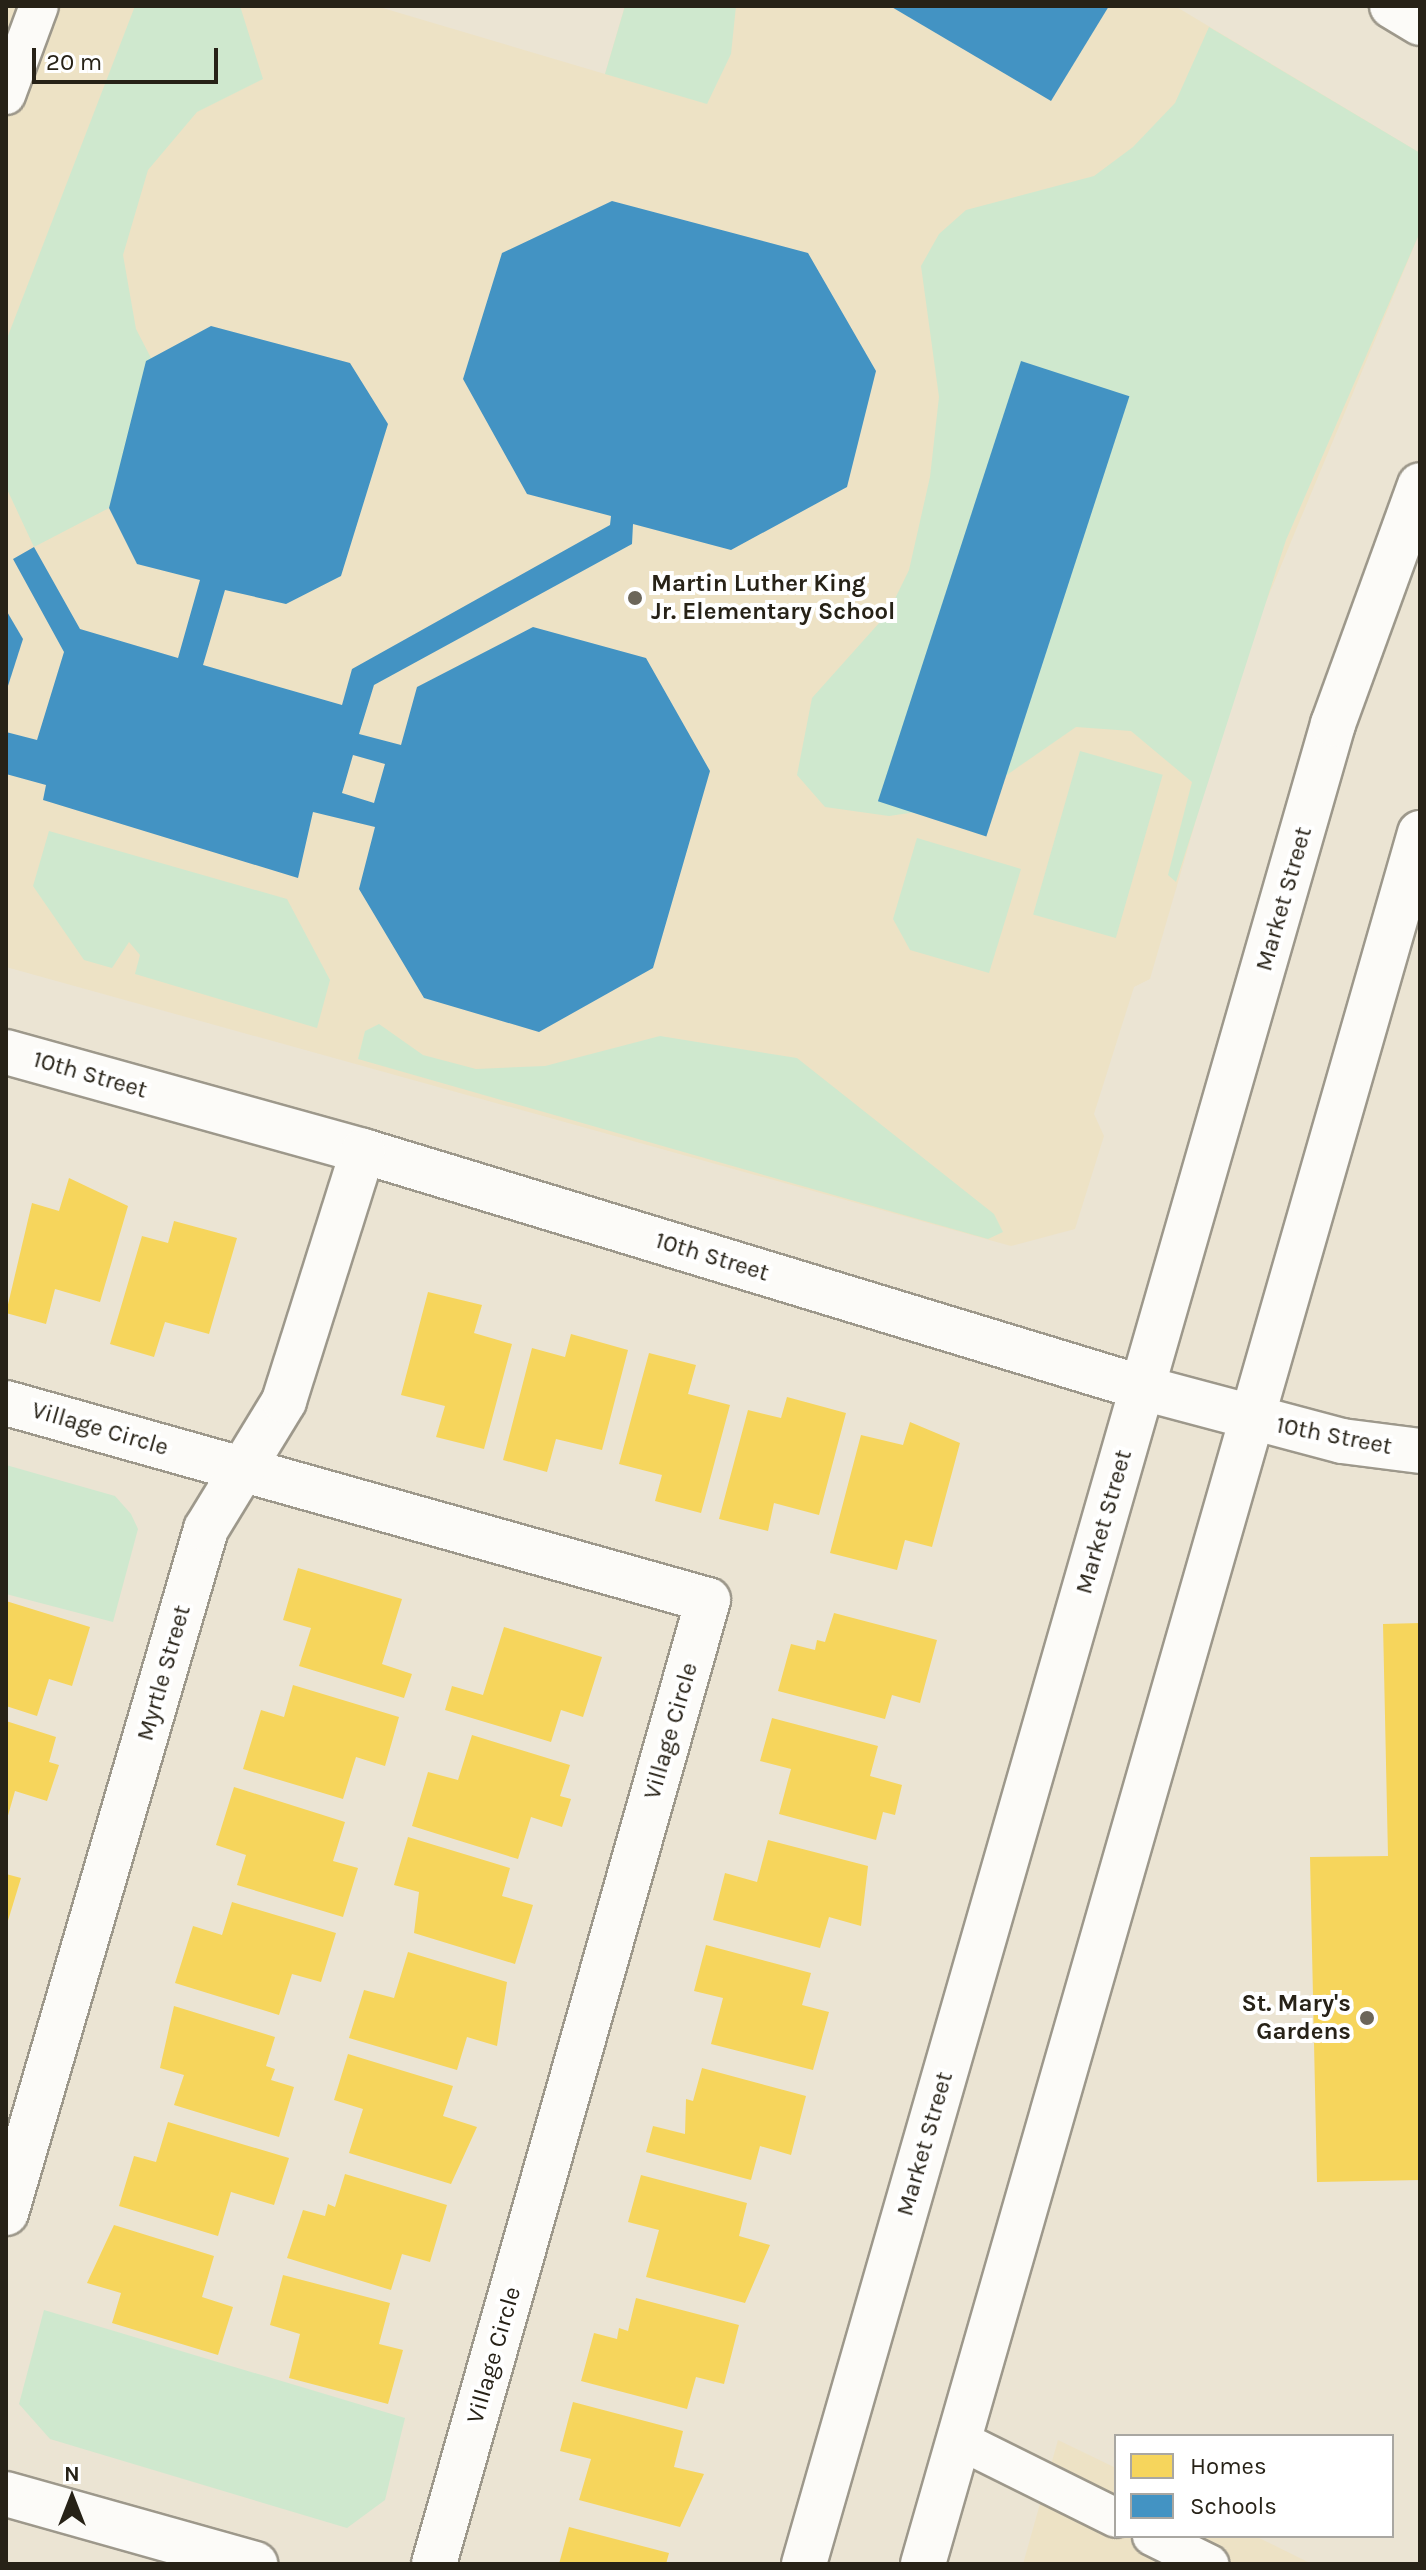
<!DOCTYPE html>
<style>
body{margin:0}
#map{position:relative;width:1426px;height:2570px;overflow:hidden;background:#ebe4d3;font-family:Karla,sans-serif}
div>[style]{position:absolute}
.built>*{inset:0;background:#ede2c5}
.green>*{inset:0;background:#cfe8ce;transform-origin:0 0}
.homes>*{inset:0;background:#f6d55c}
.schools>*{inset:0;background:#4393c3;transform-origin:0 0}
.roads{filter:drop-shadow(2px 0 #9d988b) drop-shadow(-2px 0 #9d988b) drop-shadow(0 2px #9d988b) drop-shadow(0 -2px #9d988b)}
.service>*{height:38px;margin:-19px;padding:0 19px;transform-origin:19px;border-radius:19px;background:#fcfbf8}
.minor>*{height:44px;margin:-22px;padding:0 22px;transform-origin:22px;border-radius:22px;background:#fcfbf8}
.secondary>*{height:44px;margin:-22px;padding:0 22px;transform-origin:22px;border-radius:22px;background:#fcfbf8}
.dots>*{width:22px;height:22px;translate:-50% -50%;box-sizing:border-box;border:4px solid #fff;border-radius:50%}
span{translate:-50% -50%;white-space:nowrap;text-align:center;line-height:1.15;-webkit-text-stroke:8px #fff;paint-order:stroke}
.poi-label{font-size:24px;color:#272217;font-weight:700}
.left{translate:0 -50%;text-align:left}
.right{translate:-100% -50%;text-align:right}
.street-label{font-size:24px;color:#272217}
.frame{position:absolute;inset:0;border:8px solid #272217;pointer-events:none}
.legend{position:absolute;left:1114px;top:2434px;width:280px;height:104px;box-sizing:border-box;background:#fff;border:2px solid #a9a7a2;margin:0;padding:10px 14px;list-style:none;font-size:24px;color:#272217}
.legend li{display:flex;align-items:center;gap:16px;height:40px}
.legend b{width:40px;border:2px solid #a9a7a2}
.north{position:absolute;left:32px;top:2458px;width:80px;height:80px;-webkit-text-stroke:6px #fff;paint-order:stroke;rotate:0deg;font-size:22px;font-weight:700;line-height:32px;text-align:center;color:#272217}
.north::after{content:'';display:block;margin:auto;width:28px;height:36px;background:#272217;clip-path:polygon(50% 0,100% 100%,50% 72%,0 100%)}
.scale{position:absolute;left:32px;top:48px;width:186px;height:36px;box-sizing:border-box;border:4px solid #272217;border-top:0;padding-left:10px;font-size:24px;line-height:28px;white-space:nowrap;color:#272217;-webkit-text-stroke:6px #fff;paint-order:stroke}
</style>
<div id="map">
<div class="built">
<div style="clip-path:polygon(6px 6px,376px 6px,605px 74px,625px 6px,1175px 6px,1420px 153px,1420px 232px,1243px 657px,1150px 979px,1134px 987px,1094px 1114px,1104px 1136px,1075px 1229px,1011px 1246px,6px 967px)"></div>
<div style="clip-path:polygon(1058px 2440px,1116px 2468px,1116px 2536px,1255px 2536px,1312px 2564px,1023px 2564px)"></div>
</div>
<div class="green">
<div style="clip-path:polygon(135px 6px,240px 6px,263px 79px,197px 112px,148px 170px,123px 255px,136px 329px,151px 358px,109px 508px,34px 547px,6px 487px,6px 341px)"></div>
<div style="clip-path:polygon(625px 6px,736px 6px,731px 54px,707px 104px,605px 74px)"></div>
<div style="clip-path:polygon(1209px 27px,1420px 153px,1420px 232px,1286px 540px,1176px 882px,1168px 875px,1192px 782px,1131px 731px,1076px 727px,998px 781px,923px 811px,889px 816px,825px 807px,797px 775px,812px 698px,888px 613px,909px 570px,930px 477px,939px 397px,921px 266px,939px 234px,966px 210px,1094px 176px,1133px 147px,1175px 103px)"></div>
<div style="left:1080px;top:751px;width:86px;height:170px;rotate:16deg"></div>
<div style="clip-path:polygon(49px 831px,287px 899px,330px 980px,317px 1028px,135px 974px,140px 955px,129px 942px,112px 968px,84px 960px,33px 886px)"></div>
<div style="clip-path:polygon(917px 838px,1021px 869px,989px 973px,910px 950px,893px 919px)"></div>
<div style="clip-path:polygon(379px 1024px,423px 1055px,476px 1069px,545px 1066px,660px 1036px,797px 1058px,994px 1214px,1003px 1232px,988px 1239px,358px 1059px,365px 1031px)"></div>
<div style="clip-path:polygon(6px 1465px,115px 1496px,131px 1514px,138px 1529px,113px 1622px,6px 1594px)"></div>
<div style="clip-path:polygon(44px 2310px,405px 2418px,385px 2500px,347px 2528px,50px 2439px,19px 2404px)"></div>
</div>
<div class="homes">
<div style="clip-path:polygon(69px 1178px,128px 1206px,100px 1302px,55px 1289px,46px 1324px,6px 1313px,32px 1203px,59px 1211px)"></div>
<div style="clip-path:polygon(174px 1221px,237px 1238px,209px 1334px,165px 1322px,154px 1357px,110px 1344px,142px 1236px,168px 1243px)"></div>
<div style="clip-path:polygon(428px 1292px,482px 1305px,474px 1333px,512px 1344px,484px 1449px,436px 1437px,445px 1406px,401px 1395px)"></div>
<div style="clip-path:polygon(571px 1334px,628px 1350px,602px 1450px,556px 1439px,547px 1472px,503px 1460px,532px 1348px,565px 1357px)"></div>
<div style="clip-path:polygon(649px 1353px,696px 1365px,688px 1394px,730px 1405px,701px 1513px,655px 1501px,662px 1475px,619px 1464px)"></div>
<div style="clip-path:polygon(787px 1397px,846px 1413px,819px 1515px,774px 1503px,768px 1531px,719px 1519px,748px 1410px,781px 1418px)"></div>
<div style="clip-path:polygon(910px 1422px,960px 1443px,932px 1547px,905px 1540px,897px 1570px,830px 1553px,861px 1435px,903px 1445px)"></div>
<div style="clip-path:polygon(298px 1568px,402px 1599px,382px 1664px,412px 1674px,404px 1698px,299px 1666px,311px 1628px,283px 1620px)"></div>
<div style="clip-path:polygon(6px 1601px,90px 1627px,72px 1686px,49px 1679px,37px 1716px,6px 1706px)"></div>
<div style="clip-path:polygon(834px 1613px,937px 1640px,920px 1703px,892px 1695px,885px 1719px,778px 1691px,791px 1644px,815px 1650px,817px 1640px,825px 1642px)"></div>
<div style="clip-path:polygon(1420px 1623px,1420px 2180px,1317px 2182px,1310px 1857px,1388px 1856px,1383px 1624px)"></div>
<div style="clip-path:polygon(504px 1627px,602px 1657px,583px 1717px,561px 1710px,551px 1742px,445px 1710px,452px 1686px,483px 1695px)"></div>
<div style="clip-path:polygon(293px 1685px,399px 1717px,385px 1766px,356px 1757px,343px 1799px,243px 1769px,261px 1710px,284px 1717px)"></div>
<div style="clip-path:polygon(772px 1718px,878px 1746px,870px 1776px,902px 1785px,895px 1815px,883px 1812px,876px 1840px,779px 1814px,791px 1769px,760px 1761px)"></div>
<div style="clip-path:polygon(6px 1721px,56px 1737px,49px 1762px,59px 1765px,47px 1801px,15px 1791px,7px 1819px)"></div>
<div style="clip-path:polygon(472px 1735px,570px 1765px,560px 1796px,571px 1799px,562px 1827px,531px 1817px,518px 1859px,412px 1826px,428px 1772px,458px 1780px)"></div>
<div style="clip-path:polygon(234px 1787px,345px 1822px,333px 1861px,358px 1868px,343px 1917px,237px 1885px,246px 1855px,216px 1845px)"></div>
<div style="clip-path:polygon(408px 1837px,510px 1868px,502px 1896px,533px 1905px,515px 1964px,414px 1933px,419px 1892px,394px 1885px)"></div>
<div style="clip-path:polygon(768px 1840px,868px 1866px,861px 1926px,829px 1917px,820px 1948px,713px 1920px,725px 1873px,757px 1882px)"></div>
<div style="clip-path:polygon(6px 1874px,21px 1878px,7px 1924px,6px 1924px)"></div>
<div style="clip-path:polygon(232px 1902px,336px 1933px,321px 1982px,292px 1974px,279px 2015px,175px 1983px,193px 1926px,222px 1935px)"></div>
<div style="clip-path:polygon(706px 1945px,811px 1973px,802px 2005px,829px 2012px,813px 2070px,711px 2044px,723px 1998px,694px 1991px)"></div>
<div style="clip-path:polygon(408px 1952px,507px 1982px,497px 2046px,467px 2037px,457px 2070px,349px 2038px,364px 1990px,394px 1998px)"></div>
<div style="clip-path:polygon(174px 2006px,275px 2037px,266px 2066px,275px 2069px,271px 2080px,294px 2087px,279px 2137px,174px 2105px,184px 2075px,160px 2068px)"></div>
<div style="clip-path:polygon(348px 2054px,453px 2086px,443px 2116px,477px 2127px,451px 2184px,349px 2153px,363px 2109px,334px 2100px)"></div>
<div style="clip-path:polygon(702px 2068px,806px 2096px,791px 2155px,760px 2146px,751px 2180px,646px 2152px,653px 2126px,685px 2134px,686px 2099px,693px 2101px)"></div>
<div style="clip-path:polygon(168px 2122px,289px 2158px,274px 2205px,231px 2192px,218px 2236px,119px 2206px,134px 2156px,156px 2162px)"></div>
<div style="clip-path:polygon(345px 2174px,447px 2205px,430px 2262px,402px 2254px,391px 2290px,287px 2258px,303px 2210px,325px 2216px,328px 2204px,335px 2207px)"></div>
<div style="clip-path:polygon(641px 2175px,747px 2203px,739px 2236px,770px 2245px,745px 2303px,646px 2277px,659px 2230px,628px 2222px)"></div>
<div style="clip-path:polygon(114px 2225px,214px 2256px,202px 2297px,233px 2307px,218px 2355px,112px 2323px,121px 2293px,87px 2283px)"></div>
<div style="clip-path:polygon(283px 2275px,390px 2303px,379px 2344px,403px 2350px,388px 2404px,289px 2378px,300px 2334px,270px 2325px)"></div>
<div style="clip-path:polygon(636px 2298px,739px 2325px,724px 2384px,696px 2377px,687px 2409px,581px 2381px,594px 2333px,617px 2339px,619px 2328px,628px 2331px)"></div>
<div style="clip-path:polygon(573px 2402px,683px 2431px,674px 2467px,704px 2474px,680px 2527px,579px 2500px,591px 2459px,560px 2451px)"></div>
<div style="clip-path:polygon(569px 2527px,669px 2553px,666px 2564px,559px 2564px)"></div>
</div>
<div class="schools">
<div style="clip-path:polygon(890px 6px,1109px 6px,1051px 101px)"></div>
<div style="clip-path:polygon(evenodd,612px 201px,808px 253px,876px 371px,847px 487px,731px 550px,633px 524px,632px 544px,374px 685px,359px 734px,401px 745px,417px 687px,533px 627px,646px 658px,710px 771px,653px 968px,539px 1032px,424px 998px,359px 889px,375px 827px,313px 812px,298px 878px,43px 800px,46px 785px,6px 774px,6px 732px,37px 740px,64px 652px,13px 559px,34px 547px,80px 629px,178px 658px,200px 580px,137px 564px,109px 508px,146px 361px,211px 326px,350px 363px,388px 424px,341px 576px,286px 604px,225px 590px,203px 665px,342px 705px,352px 669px,610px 525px,611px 516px,527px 494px,463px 379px,502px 253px,612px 201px,353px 755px,385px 764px,374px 803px,342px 793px,353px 755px)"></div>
<div style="left:1021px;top:361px;width:114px;height:463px;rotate:18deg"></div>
<div style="clip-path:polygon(6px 610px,23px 639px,7px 689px,6px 689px)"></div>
</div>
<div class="roads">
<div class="service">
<div style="left:6px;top:95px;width:95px;rotate:-69.7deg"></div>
<div style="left:959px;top:2440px;width:175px;rotate:26.4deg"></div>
<div style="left:1152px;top:2536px;width:64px;rotate:26.2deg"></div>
</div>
<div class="minor">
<div style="left:1392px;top:6px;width:33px;rotate:31deg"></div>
<div style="left:6px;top:1052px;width:370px;rotate:15.5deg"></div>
<div style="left:363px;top:1151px;width:815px;rotate:16.9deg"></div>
<div style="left:6px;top:1403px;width:729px;rotate:15.68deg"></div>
<div style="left:708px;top:1600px;width:1002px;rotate:105.87deg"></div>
<div style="left:6px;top:2213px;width:713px;rotate:-73.7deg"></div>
<div style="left:206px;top:1529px;width:150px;rotate:-58.6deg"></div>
<div style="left:284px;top:1401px;width:262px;rotate:-72.5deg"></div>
<div style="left:6px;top:2494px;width:259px;rotate:15.7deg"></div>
</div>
<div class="secondary">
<div style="left:1143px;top:1388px;width:206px;rotate:14.9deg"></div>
<div style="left:1342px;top:1441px;width:79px;rotate:7.3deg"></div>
<div style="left:804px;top:2564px;width:1915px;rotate:-73.96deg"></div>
<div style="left:1333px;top:724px;width:254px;rotate:-70deg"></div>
<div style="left:923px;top:2564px;width:1801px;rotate:-73.98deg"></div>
</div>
</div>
<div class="dots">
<div style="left:635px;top:598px;background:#6c6659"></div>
<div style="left:1367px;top:2018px;background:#6c6659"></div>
</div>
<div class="poi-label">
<span class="left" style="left:651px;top:598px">Martin Luther King<br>Jr. Elementary School</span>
<span class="right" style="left:1351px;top:2018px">St. Mary's<br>Gardens</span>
</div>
<div class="street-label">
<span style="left:1284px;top:899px;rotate:-74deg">Market Street</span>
<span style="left:90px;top:1075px;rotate:16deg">10th Street</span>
<span style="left:712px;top:1257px;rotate:17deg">10th Street</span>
<span style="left:100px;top:1429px;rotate:16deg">Village Circle</span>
<span style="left:1334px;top:1436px;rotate:11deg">10th Street</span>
<span style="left:1104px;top:1522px;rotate:-74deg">Market Street</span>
<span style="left:164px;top:1673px;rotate:-74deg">Myrtle Street</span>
<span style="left:671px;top:1731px;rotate:-74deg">Village Circle</span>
<span style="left:925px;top:2144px;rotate:-74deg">Market Street</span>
<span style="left:494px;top:2355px;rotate:-74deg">Village Circle</span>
</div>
<div class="frame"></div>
<ul class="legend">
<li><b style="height:22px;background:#f6d55c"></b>Homes</li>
<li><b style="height:22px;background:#4393c3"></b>Schools</li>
</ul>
<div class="north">N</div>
<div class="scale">20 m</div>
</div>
